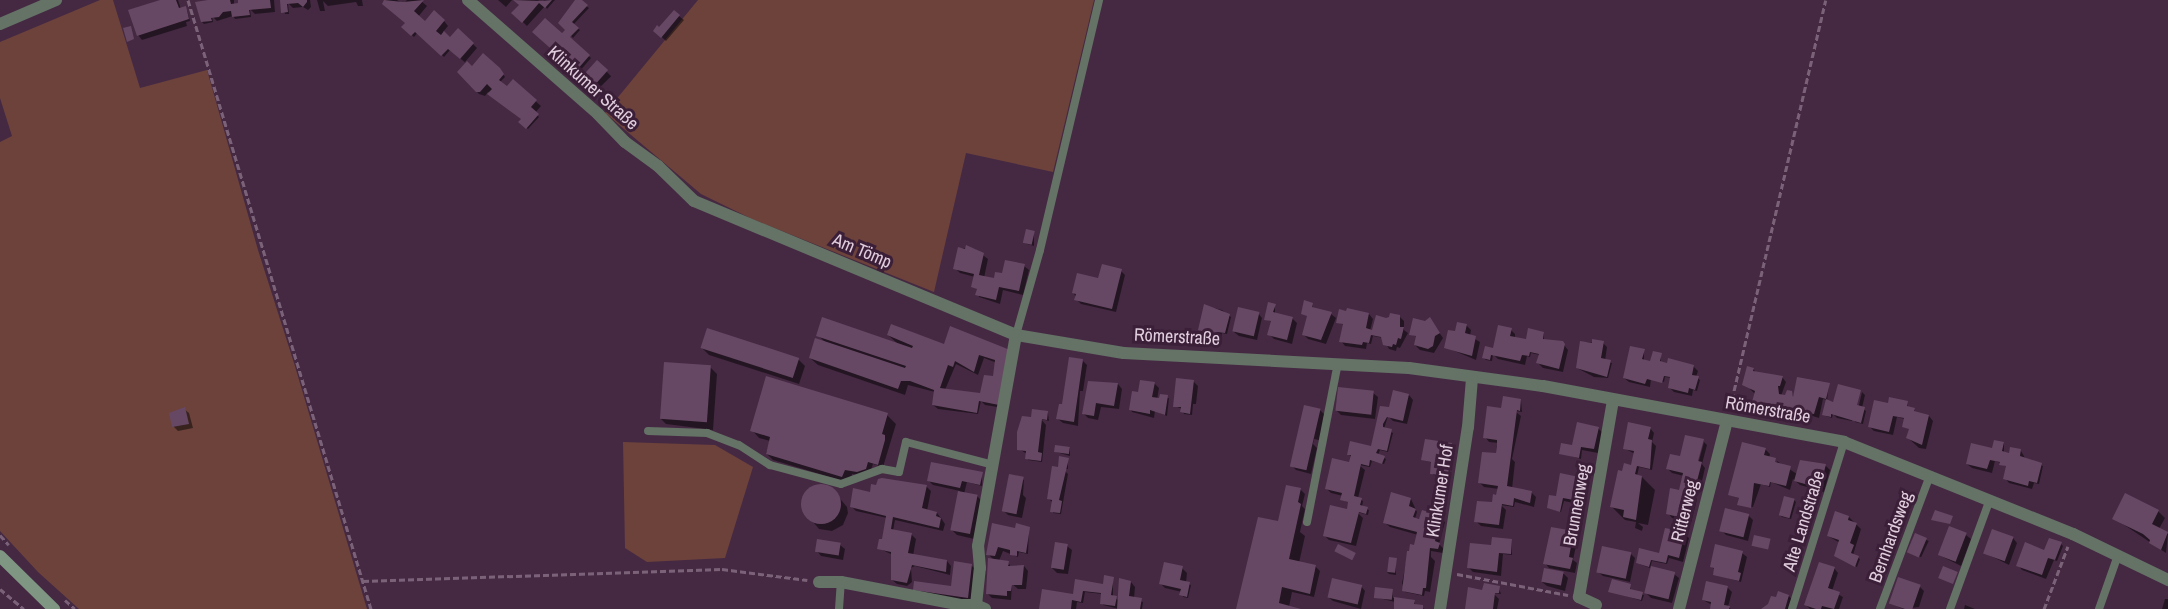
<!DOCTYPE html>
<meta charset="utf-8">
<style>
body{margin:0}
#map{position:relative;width:2168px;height:609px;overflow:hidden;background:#452943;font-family:"Archivo Narrow",sans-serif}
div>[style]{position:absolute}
.green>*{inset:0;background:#6c423b}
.shadow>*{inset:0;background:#0007;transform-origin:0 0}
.building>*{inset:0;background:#674864;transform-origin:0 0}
.round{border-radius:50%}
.path>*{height:3px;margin-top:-1.5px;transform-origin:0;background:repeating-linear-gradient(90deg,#7b6279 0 6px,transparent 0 9px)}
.lane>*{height:8px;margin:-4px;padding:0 4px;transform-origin:4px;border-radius:4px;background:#647366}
.street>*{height:12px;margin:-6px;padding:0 6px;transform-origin:6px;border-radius:6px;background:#647366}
.secondary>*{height:12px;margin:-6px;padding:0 6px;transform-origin:6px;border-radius:6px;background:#7e9682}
span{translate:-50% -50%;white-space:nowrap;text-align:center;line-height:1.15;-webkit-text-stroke:6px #3b1f38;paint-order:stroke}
.street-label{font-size:18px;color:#e0cddd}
</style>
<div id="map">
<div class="green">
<div style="clip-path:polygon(100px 0,113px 0,140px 88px,207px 70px,258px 250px,294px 363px,367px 609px,79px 609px,38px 572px,0 531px,0 142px,12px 136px,0 98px,0 42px)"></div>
<div style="clip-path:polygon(698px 0,1094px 0,1053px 172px,966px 153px,934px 292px,752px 219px,701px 194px,605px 113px)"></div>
<div style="clip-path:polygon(623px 442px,715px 445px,753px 467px,725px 558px,647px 562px,625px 548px)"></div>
</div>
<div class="shadow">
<div style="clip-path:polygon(165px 0,178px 0,181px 9px,187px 10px,190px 21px,186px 22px,187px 26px,142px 40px,138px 35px)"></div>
<div style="clip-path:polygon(210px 0,234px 0,234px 5px,240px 4px,239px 0,274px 0,275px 12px,255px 14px,250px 9px,251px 17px,235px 19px,233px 16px,217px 21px,212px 16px,213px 22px,204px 24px,202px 22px)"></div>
<div style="clip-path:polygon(281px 0,310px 0,311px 7px,308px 10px,303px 7px,293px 8px,288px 3px,289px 14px,285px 14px)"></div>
<div style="clip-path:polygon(317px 0,362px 0,363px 6px,358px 6px,356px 2px,328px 6px,323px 1px,325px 11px,320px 11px)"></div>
<div style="clip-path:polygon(386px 0,397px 0,403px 4px,407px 0,420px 0,427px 6px,418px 17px,425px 23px,444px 21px,448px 26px,443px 32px,450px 39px,473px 44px,477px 48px,465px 62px,472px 68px,499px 69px,505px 77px,500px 82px,507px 89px,513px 81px,541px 106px,535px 113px,539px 117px,528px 129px,520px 122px,523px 120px,488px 92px,485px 96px,479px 94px,464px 77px,467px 64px,450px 50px,444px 57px,418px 32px,414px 37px,403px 27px,407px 23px,384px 4px)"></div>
<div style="clip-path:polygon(498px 0,512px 0,506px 7px)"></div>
<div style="clip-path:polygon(515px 0,538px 0,542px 3px,544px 0,555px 0,547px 9px,545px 6px,527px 26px,513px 13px,521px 5px)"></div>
<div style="clip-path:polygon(577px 0,589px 8px,573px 25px,580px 30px,573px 38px,560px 23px)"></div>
<div style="clip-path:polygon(674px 12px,684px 20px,666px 41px,655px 31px,660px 29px)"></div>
<div style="clip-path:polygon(539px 36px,575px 44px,591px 58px,579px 72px)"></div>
<div style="left:597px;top:62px;width:20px;height:18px;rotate:45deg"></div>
<div style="clip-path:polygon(1034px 233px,1034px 246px,1027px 244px,1025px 242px)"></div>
<div style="clip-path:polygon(960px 248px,975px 249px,988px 259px,984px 278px,995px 280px,1024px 266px,1029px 270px,1023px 295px,1003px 290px,1000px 304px,979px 297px,978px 289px,973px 287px,975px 277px,960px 273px,955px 268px)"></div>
<div style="clip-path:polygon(1121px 271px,1125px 275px,1116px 312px,1081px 304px,1076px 299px,1074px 293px)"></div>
<div style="clip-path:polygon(1312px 304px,1313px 309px,1331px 314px,1336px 318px,1326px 344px,1308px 339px,1304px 335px,1309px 316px,1302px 313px)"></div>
<div style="clip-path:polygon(1275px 305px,1275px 314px,1292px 318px,1297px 323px,1292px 344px,1274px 339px,1269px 334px,1272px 322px,1266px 319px)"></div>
<div style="clip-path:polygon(1205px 306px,1222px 310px,1231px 317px,1227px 334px,1222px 333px,1221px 338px,1204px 334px,1200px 330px)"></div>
<div style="clip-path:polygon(1258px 313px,1262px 318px,1257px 340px,1239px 336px,1234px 332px)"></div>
<div style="clip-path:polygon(1369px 314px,1373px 319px,1370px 331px,1374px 332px,1385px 319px,1399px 316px,1404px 321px,1404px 330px,1408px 333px,1400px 348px,1397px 347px,1396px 351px,1389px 349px,1383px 338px,1373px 336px,1371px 344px,1367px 343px,1366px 349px,1345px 346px,1341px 341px,1344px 325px,1338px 322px)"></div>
<div style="clip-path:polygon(1430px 319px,1443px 338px,1434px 353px,1420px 350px,1415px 345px,1417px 337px,1411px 334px)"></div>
<div style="clip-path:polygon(1458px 324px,1467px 326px,1471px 330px,1470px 336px,1480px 342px,1476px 360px,1445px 347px,1456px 334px)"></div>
<div style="clip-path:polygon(evenodd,951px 328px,1009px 367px,1003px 408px,985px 405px,981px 401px,978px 414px,938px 409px,933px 405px,935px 392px,908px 385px,905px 395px,818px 365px,810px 358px,825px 342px,818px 335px,898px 344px,888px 335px,945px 346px,951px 328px,984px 358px,997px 363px,998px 379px,979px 394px,945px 390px,956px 364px,978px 375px,984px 358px)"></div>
<div style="clip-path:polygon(1511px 330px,1515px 334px,1515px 338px,1527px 341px,1544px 333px,1544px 340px,1564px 345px,1568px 350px,1563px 372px,1543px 368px,1538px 363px,1540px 355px,1531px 353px,1530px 357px,1527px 356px,1525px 365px,1498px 359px,1493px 354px,1492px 361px,1486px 360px,1484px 358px)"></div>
<div style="clip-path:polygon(1582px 342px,1603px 343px,1607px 347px,1605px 361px,1612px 363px,1608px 378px,1594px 377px,1577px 368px)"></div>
<div style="clip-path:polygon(702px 348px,798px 359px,805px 366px,799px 384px,709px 355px)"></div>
<div style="clip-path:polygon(1644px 350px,1644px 360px,1652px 363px,1661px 354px,1661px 363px,1693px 366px,1698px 371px,1696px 377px,1700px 380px,1697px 391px,1693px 390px,1692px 396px,1674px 392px,1669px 387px,1672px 378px,1665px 377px,1664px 382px,1651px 379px,1650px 387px,1629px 382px,1624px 378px)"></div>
<div style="clip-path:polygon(1083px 361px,1087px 365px,1083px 391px,1080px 391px,1078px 426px,1063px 423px,1058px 419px,1066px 407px)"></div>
<div style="clip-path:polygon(710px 367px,717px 374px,713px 430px,666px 424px,661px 419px)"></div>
<div style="clip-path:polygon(1748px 368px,1754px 369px,1755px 373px,1782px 377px,1786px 382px,1781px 396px,1786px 397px,1791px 393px,1794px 396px,1829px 384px,1827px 401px,1833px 403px,1859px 391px,1852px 421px,1837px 418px,1833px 414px,1832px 418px,1826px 416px,1827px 400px,1823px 399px,1819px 418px,1793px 410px,1780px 409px,1780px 411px,1759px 406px,1754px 401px,1756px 395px,1750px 389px)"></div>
<div style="clip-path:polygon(1193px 381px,1198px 386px,1196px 404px,1193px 404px,1192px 415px,1184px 414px,1182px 409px,1175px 406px)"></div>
<div style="clip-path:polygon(1089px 382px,1118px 384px,1122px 389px,1119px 409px,1101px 407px,1098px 420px,1088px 418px,1084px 414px)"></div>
<div style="clip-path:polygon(1154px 383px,1159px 388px,1157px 400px,1169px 398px,1167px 416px,1155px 411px,1154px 418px,1132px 412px,1131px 410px)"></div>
<div style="clip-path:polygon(1862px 392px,1865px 395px,1862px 408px,1866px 411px,1863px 424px,1855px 422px)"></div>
<div style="clip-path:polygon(1373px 393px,1378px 397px,1375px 419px,1341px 415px,1336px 410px)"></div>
<div style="clip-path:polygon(1409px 395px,1413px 400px,1407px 424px,1393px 421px,1388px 416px,1384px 429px,1393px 433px,1388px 452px,1380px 450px,1378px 455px,1386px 459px,1384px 464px,1372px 461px,1370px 467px,1359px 465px,1365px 470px,1358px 498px,1363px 501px,1362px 507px,1369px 510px,1368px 515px,1357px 512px,1363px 518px,1356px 546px,1329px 540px,1324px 535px,1348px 511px,1350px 503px,1342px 500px,1343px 496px,1331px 493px,1326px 488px,1350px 464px,1352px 457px,1348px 454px,1371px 449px,1388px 408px)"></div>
<div style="clip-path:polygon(1521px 400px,1522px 412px,1515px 411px,1521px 416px,1512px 459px,1515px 462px,1512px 489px,1531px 492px,1536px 497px,1534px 507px,1515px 502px,1514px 507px,1501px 505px,1506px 510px,1503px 529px,1481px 526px,1476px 521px,1496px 505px,1499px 489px,1484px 487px,1480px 483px,1500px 456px,1498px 443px,1489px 442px,1485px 437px,1506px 410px)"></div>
<div style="clip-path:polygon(1907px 402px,1908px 408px,1914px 409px,1915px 413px,1929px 416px,1933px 421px,1926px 449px,1919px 448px,1908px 438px,1910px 429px,1904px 426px,1905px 419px,1897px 417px,1893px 435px,1874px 431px,1869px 426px,1889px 405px)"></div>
<div style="clip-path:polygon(184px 409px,189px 413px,193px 428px,178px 431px,174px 427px,171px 413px)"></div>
<div style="clip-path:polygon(1320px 410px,1325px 415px,1319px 440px,1314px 439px,1313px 444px,1317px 448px,1311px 474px,1296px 470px,1292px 466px)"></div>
<div style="clip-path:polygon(1048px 413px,1049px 421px,1041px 419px,1046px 425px,1042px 462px,1028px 460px,1027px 454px,1019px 449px,1036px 419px)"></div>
<div style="clip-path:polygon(887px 415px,896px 424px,883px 467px,873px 464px,870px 473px,862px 476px,852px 474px,850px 483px,773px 460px,766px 453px,770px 441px,759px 438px,752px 430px)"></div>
<div style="clip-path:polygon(1598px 428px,1603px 433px,1598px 453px,1582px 450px,1581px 459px,1561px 453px)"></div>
<div style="clip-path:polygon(1650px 428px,1654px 433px,1652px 442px,1656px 446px,1652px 470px,1639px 467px,1637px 476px,1642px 477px,1655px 490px,1648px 525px,1638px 523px,1643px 527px,1642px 531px,1635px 528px,1636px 522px,1625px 520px,1612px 507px,1623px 473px,1632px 466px,1635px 454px,1624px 448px)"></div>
<div style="clip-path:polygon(1686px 437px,1704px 442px,1701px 442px,1694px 468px,1697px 468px,1704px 442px,1707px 445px,1702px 464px,1705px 468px,1702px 481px,1699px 480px,1695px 494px,1691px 493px,1697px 499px,1691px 523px,1672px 518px,1668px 513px,1671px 490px,1684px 493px,1680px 489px,1684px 476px,1672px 473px,1668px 469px,1671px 456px,1681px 458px)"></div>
<div style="clip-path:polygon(2004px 443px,2004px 453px,2010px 455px,2021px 451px,2025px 458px,2043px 466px,2039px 484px,2034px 483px,2032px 489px,2009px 483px,2005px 478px,2007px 467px,2001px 463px,1995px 461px,1992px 473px,1972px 468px,1967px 464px)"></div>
<div style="clip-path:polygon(1451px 444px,1449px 477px,1433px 475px,1433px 463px,1423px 460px)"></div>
<div style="clip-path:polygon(1070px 448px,1070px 456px,1056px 452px)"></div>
<div style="clip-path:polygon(1765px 449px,1770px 454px,1769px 458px,1776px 460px,1774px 460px,1774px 470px,1777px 461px,1797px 474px,1826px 466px,1830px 470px,1824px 492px,1800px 485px,1793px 479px,1790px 490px,1771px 482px,1770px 487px,1761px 484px,1753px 507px,1739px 504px,1741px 499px,1730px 495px)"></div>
<div style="clip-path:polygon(1068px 459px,1068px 469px,1063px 469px,1068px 474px,1061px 514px,1053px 513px,1053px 503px,1049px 499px,1062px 469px)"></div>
<div style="clip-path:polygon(982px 474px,982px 486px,967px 482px,964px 494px,977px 496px,982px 501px,974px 539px,957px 535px,952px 530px,960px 491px,933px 485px,928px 480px)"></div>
<div style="clip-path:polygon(1024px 479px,1023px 495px,1026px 498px,1022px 518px,1008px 515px,1004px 511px)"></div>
<div style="clip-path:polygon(1583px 479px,1587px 484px,1583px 505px,1564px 501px,1561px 512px,1548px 508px)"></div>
<div style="clip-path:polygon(819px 486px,831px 488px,847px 507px,848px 513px,843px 525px,832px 531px,819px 529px,803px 510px,802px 504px,807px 492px)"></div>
<div style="clip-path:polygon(926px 486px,931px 491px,927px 511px,937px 513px,941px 518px,945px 524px,943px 531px,895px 520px,893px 531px,911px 534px,916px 539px,913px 556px,947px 561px,951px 566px,950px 575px,915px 566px,911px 568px,912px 582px,907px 586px,897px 584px,892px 580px,893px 555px,878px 548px,885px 542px,887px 518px,856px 511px,851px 506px,871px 494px)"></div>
<div style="clip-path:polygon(1300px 489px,1305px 494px,1302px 506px,1305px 509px,1300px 532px,1305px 536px,1299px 563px,1315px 566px,1320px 571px,1314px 597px,1292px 592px,1289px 607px,1238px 609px)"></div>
<div style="clip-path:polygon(1411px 499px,1417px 512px,1415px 519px,1440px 517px,1445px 522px,1439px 544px,1444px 549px,1443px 553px,1431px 551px,1431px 557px,1435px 561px,1430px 592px,1425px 591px,1424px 596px,1405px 592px,1402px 583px,1408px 553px,1415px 547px,1418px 535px,1390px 527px,1385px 523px)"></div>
<div style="clip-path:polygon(1794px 500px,1796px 502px,1791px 519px,1782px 517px,1780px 515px)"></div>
<div style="clip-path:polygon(1726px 510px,1749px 516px,1753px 520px,1748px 541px,1726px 535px,1721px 530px)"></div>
<div style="clip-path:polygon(2158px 511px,2165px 518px,2159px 529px,2168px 534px,2166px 553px,2114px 518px)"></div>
<div style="clip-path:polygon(1849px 517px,1861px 529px,1853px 555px,1860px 559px,1857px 567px,1838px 557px,1840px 543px,1828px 536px)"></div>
<div style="clip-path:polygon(1029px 528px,1028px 554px,1019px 552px,1018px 557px,1003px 551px,999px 561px,1006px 567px,1010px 564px,1010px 567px,1024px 566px,1028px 571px,1026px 589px,1018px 589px,1012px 584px,1011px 600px,992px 598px,987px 593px,994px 560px,988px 554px,1014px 530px)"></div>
<div style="clip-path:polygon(1573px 533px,1578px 537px,1573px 560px,1577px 563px,1575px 573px,1549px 568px,1545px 563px)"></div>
<div style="clip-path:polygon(1684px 534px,1689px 538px,1683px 562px,1669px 558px,1667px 564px,1652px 561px,1650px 568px,1637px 563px,1660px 555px)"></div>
<div style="left:1916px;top:535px;width:14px;height:18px;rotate:25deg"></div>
<div style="clip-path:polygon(1966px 535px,1971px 539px,1961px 566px,1939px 555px)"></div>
<div style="clip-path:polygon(2013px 538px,2017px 543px,2009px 565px,1985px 553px)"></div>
<div style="clip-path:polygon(1512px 540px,1512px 555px,1503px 554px,1501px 576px,1473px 572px,1469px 568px,1495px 547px)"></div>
<div style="clip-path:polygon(2061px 544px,2063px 546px,2057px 561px,2054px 560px,2046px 579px,2022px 570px,2018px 565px)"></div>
<div style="clip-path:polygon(840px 545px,845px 549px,843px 560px,821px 556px,817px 551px)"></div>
<div style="clip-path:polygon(1067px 546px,1072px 550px,1068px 574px,1057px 573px,1052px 568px)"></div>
<div style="clip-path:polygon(1630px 553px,1635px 558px,1630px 582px,1603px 576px,1598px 572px)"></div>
<div style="clip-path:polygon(1742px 553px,1747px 557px,1741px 582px,1714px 574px,1715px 570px,1711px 566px)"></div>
<div style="clip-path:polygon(1396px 560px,1396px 575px,1389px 574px,1387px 572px)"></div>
<div style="clip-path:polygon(971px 565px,976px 570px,972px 602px,916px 591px,952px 588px)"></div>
<div style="clip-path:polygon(1182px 568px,1187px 573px,1186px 583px,1191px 585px,1188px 598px,1183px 597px,1182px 592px,1165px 588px,1160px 583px)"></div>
<div style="clip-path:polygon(1834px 568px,1838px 573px,1832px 591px,1843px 597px,1839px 609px,1810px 609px,1806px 605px)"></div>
<div style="clip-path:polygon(1545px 570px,1564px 574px,1568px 578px,1565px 591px,1547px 586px,1542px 582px)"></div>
<div style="clip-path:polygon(1674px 574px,1679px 578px,1672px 603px,1651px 598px,1646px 593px)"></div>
<div style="clip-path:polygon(1113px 579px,1113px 597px,1120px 601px,1131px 582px,1135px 587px,1134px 599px,1143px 602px,1142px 609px,1119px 609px,1103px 605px,1102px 594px,1085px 592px,1083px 603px,1077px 602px,1076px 609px,1040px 609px,1074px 597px,1077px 581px,1104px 585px)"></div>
<div style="clip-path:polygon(1361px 586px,1365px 591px,1361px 609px,1333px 601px,1328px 597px)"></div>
<div style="clip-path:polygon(1630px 586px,1631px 591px,1644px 595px,1642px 601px,1610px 591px)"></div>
<div style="clip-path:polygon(1727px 587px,1732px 592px,1728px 607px,1731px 609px,1711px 609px,1712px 605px,1703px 600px)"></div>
<div style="clip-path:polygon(1920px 587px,1924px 591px,1919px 607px,1903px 609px,1890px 603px)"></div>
<div style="clip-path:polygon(1499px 588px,1501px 594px,1493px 593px,1499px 599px,1497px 609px,1467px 609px)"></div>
<div style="clip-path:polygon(1392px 591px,1393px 598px,1414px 601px,1415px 605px,1425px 609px,1395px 609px,1395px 602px,1375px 597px)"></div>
<div style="clip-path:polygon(1789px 596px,1793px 601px,1790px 609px,1766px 609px)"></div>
<div style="clip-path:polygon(2165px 599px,2168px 599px,2168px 609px,2162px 609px)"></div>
<div style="clip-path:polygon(1965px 605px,1975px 609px,1964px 609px)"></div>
</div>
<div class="building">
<div style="clip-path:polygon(160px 0,176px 0,179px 8px,186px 6px,189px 19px,137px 36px,128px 10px)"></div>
<div style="clip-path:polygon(208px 0,230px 0,231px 4px,238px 3px,238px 0,270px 0,271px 8px,249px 10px,250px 15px,232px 17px,231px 11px,223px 12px,219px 17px,211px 18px,212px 21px,201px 22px,195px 2px)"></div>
<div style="clip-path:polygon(280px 0,307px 0,307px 2px,303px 7px,298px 3px,287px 4px,288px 12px,281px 13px)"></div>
<div style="clip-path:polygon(384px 0,403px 2px,424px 0,414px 11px,425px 21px,434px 10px,445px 20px,436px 31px,441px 35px,444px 31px,450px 37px,458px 28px,474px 43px,460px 59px,448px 49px,441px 56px,415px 32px,411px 36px,401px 27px,405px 23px,382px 4px)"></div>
<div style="clip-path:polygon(513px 0,541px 1px,552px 0,545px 8px,539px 3px,522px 23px,511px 13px,519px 5px)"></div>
<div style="clip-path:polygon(575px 0,582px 0,588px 5px,572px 22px,579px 28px,570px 37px,590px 55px,576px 71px,532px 32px,545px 18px,562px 33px,565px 30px,558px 23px)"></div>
<div style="clip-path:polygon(674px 10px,680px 15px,661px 38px,653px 31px,657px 25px,659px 27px)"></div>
<div style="clip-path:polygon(131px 26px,134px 39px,127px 42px,123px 28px)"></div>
<div style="clip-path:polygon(483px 53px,500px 68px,504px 74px,499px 80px,507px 86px,513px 79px,537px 100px,531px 107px,539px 114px,526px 129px,518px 122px,521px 119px,487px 94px,492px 89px,487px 84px,480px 92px,476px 92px,457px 72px,467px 61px,472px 66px)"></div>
<div style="left:597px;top:60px;width:15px;height:21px;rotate:42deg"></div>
<div style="left:1026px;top:229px;width:9px;height:14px;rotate:13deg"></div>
<div style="clip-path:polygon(966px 245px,984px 253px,979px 275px,994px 278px,995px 272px,1002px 273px,1005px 260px,1025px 264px,1019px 291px,999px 287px,996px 300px,975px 295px,977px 289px,971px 287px,974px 274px,953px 269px,958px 247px,965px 249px)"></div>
<div style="clip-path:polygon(1102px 264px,1122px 269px,1112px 309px,1074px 300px,1076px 294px,1072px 293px,1077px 273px,1098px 278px)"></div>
<div style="clip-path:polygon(1304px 300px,1313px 303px,1312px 307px,1332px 312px,1321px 340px,1302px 335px,1307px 316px,1301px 314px)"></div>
<div style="clip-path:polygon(1268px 302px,1276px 304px,1273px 312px,1293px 317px,1287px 340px,1267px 335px,1271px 321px,1264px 320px)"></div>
<div style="clip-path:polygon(1204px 304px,1230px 314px,1225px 333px,1217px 332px,1217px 335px,1198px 330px)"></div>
<div style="left:1238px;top:307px;width:22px;height:25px;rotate:13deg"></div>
<div style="clip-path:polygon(1347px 308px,1369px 313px,1366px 328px,1372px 330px,1376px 315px,1386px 318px,1389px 317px,1390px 313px,1400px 315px,1400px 327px,1404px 327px,1401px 339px,1398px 338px,1396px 345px,1393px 344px,1392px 347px,1383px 345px,1381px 337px,1371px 335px,1369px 343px,1363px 342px,1362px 345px,1339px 342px,1343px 324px,1336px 323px,1339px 309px,1346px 311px)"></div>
<div style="clip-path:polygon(evenodd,822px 317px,912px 348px,913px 346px,887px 335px,891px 324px,944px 344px,950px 326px,1010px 350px,999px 405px,979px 401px,977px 413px,932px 405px,934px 390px,910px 381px,901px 381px,898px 389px,809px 358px,815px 338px,905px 368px,906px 366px,816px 336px,822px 317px,979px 355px,995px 360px,993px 376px,984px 375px,980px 393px,940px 388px,948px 365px,953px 367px,955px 361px,974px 372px,979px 355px)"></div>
<div style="clip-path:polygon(1430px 317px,1440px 333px,1435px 336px,1433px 346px,1428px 349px,1414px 345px,1416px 336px,1409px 335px,1413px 318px,1425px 321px)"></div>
<div style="clip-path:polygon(1457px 322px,1467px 324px,1465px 333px,1476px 336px,1472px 356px,1444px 348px,1448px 330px,1455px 331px)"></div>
<div style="clip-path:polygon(1498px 325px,1512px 328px,1510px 336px,1526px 339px,1528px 328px,1544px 332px,1543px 339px,1563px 341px,1565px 344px,1559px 369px,1536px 363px,1539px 354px,1530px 352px,1529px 356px,1522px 355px,1520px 361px,1491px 355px,1490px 360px,1482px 358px,1485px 346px,1493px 348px)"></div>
<div style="left:707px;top:328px;width:97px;height:21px;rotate:18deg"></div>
<div style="clip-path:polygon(1592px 339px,1604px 341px,1601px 358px,1611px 360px,1607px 377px,1576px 368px,1580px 341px,1592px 343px)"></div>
<div style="clip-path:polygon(1630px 346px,1645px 349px,1642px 359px,1650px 361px,1653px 351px,1662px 353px,1660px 361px,1667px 363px,1668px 358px,1694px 365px,1692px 375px,1699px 376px,1695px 390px,1689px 388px,1688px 393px,1668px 388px,1670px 377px,1664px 376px,1662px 383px,1647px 379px,1645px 384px,1623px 378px)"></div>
<div style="clip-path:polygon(1069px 357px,1083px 359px,1074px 422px,1056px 419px,1059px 404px,1062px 404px)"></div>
<div style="left:664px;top:362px;width:47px;height:57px;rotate:4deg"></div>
<div style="clip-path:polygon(1747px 366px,1754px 368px,1753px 371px,1783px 376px,1780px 386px,1778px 386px,1779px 394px,1785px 395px,1787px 390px,1792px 391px,1793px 397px,1797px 377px,1830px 383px,1826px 399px,1819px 397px,1814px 414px,1752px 402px,1755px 391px,1742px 385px)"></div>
<div style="clip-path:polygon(766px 376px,888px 413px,882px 434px,885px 435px,885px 440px,878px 465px,868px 462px,866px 469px,857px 472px,845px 470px,842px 477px,766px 454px,770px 437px,750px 431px)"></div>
<div style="clip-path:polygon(1176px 378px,1194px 380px,1190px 414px,1180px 412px,1181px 407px,1173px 407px)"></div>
<div style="clip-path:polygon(1140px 380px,1155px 382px,1152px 397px,1159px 398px,1160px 394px,1168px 395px,1165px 415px,1150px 410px,1150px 414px,1129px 410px,1132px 391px,1138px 392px)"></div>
<div style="clip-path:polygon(1088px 381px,1118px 383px,1114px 406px,1096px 403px,1094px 416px,1082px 414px)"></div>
<div style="clip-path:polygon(1838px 384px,1861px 390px,1857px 405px,1865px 407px,1861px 423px,1831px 414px,1831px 417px,1822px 415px,1826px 399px,1833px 402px)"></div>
<div style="left:1338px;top:387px;width:36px;height:24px;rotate:6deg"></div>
<div style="clip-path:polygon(1393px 390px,1409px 394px,1403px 421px,1387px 417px,1383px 424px,1383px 427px,1392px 429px,1387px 451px,1378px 449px,1376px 453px,1385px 456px,1382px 464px,1370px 460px,1369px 466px,1361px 464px,1354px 496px,1362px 498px,1360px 505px,1368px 507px,1366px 514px,1359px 512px,1351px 543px,1323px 536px,1330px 505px,1347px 509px,1348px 502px,1340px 500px,1342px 493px,1325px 489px,1332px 458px,1349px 462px,1351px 455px,1347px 455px,1350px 441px,1371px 446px,1380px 406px,1389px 407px)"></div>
<div style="clip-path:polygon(1503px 396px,1521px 399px,1520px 411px,1517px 410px,1507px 486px,1532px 491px,1530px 503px,1514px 498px,1513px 506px,1502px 504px,1499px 525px,1474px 522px,1477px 501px,1492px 502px,1493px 494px,1496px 495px,1498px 486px,1478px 483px,1482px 452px,1496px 453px,1497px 447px,1497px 440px,1483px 438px,1487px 406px,1501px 408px)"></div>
<div style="clip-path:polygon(1889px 397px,1908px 401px,1907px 406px,1915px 408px,1914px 411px,1929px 415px,1922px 445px,1906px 438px,1909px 429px,1902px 427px,1904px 418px,1893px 416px,1889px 432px,1868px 427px,1874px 400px,1888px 403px)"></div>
<div style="left:1304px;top:405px;width:17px;height:63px;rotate:13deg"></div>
<div style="clip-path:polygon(185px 407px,189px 424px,172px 427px,169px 413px)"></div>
<div style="clip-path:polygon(1032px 409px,1048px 411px,1047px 420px,1042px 419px,1038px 452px,1042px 453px,1041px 461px,1025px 459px,1026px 451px,1017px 450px,1017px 432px,1022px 416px,1031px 417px)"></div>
<div style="clip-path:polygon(1577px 422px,1599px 427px,1594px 449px,1581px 447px,1579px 458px,1559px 454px,1561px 443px,1572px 445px)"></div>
<div style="clip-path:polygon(1628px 422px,1651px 427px,1648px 439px,1652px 440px,1650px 469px,1637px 466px,1635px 474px,1642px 476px,1636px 520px,1623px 517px,1624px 510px,1610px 507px,1618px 470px,1622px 471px,1624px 463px,1631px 465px,1634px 451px,1623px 449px)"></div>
<div style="clip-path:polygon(1685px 435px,1704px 439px,1698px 461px,1702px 462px,1687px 519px,1666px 514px,1670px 488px,1679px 490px,1683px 473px,1666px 469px,1670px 454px,1680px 456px)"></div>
<div style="clip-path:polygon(1425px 439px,1452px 443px,1448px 476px,1430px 474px,1431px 462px,1421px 460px)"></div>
<div style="clip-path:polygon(1994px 440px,2004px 442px,2002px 451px,2009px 453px,2010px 447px,2021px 449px,2020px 456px,2042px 463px,2037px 483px,2029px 481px,2028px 486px,2003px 479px,2006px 466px,1999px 465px,2000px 462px,1990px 460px,1987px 469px,1966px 464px,1971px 443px,1992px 448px)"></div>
<div style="clip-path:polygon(1742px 442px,1766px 448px,1764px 455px,1776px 458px,1775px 462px,1791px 466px,1786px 486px,1770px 482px,1769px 486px,1754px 483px,1751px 508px,1737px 505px,1739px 498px,1728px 495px)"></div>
<div style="left:1055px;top:445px;width:15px;height:7px;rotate:8deg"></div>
<div style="clip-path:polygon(1059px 456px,1069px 458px,1059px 500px,1062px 501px,1060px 513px,1050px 512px,1052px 500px,1047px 499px,1052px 466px,1058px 467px)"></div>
<div style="clip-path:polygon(1800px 460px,1826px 464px,1820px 488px,1794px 481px)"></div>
<div style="clip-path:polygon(931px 462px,983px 472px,980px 485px,962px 481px,960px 488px,927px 481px)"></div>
<div style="clip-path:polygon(1560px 473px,1584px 478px,1579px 501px,1563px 498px,1560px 512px,1547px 508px,1549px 495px,1556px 496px)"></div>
<div style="left:1009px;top:474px;width:15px;height:38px;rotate:11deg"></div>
<div style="clip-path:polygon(882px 478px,927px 485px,922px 508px,937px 512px,936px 516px,941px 518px,939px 528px,893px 517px,891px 529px,912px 533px,908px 553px,947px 560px,946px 572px,912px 565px,907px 583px,891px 580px,891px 552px,877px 549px,879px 539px,882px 539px,886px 516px,850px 507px,853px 488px,870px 492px,871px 484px,876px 485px,878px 479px)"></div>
<div class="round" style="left:801px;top:484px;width:40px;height:40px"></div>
<div style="clip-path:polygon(1286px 485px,1301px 488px,1298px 502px,1301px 504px,1289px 559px,1316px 565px,1310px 594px,1282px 587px,1279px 603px,1301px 609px,1236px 609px,1258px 517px,1278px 521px)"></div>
<div style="left:958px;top:491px;width:20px;height:40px;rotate:11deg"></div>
<div style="clip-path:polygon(1391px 492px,1411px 498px,1409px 506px,1416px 509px,1413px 517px,1419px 519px,1422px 510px,1441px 516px,1435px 541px,1440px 543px,1438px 549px,1430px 548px,1426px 588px,1423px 588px,1422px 595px,1402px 591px,1407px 551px,1409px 551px,1410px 544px,1414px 545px,1417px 532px,1383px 523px)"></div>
<div style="clip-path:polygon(2125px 493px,2159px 510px,2152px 524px,2168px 532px,2161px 550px,2149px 543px,2150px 540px,2143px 534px,2112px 519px)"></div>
<div style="left:1784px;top:496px;width:11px;height:20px;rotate:15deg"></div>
<div style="left:1725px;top:508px;width:25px;height:24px;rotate:14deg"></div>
<div style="clip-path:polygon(1935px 510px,1953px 516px,1950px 524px,1931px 520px)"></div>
<div style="clip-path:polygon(1835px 511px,1849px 516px,1848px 520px,1857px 523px,1850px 543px,1854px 545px,1851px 553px,1859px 556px,1855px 567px,1834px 556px,1839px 540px,1827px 536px)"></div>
<div style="clip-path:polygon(992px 523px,1015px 528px,1016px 523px,1030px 527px,1026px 553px,1017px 551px,1017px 556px,1010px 555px,1010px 550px,998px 547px,995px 556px,986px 555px)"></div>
<div style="left:1949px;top:526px;width:19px;height:31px;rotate:21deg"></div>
<div style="clip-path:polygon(1551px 527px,1574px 531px,1569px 557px,1573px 558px,1570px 569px,1543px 564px)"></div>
<div style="clip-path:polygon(1665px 528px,1685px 532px,1679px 558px,1668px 555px,1666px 563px,1651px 560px,1649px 567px,1636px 563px,1639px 548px,1659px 553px)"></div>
<div style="left:1992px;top:529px;width:23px;height:26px;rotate:20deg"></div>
<div style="left:1915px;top:533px;width:13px;height:21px;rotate:23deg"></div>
<div style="left:1754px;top:535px;width:17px;height:11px;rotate:13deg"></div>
<div style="clip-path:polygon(1492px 537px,1512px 539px,1511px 554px,1499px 553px,1497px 572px,1467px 568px,1470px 543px,1491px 545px)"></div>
<div style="clip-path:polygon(2049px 538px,2062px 542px,2055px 560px,2048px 558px,2042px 575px,2016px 566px,2025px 542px,2044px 550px)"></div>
<div style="left:817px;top:539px;width:24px;height:13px;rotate:9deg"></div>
<div style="left:1055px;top:542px;width:13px;height:26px;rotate:9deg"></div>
<div style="left:1338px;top:544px;width:20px;height:8px;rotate:27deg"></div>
<div style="clip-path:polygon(1715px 544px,1743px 551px,1738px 572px,1741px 573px,1739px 581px,1713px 575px,1714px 568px,1710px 567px)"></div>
<div style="left:1602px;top:546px;width:30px;height:27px;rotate:12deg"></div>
<div style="left:1389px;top:557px;width:8px;height:15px;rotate:7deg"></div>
<div style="clip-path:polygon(988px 558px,1009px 561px,1008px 566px,1024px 565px,1022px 585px,1012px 585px,1011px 591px,1007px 591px,1007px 596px,986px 594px)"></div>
<div style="clip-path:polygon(954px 561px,972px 564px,968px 598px,913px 590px,914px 581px,951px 586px)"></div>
<div style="clip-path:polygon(1164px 562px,1183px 566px,1180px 580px,1190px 582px,1187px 597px,1179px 595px,1181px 589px,1159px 584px)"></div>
<div style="clip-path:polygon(1819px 562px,1835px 567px,1828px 588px,1840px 592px,1834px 609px,1822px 606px,1821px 609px,1816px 609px,1804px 605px)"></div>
<div style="left:1651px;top:566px;width:25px;height:28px;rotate:14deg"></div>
<div style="left:1943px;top:566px;width:16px;height:13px;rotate:22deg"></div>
<div style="left:1544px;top:568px;width:20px;height:14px;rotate:11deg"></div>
<div style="clip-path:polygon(1104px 575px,1114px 577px,1111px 595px,1117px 596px,1115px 606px,1100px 604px,1101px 593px,1083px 591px,1081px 602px,1072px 600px,1071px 609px,1039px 609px,1042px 589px,1073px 594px,1075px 579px,1103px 584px)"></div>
<div style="left:1898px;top:577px;width:24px;height:28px;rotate:19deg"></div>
<div style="clip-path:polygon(1119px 578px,1131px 581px,1129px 596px,1142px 598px,1140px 609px,1117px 609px)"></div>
<div style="left:1332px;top:578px;width:31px;height:20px;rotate:13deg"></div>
<div style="clip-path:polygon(1612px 579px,1631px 584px,1630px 589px,1643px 592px,1641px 600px,1608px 592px)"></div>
<div style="clip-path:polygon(1706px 581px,1728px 586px,1724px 605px,1730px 606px,1729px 609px,1710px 609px,1711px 602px,1702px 600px)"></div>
<div style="clip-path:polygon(1484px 583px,1500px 586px,1499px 593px,1495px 593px,1493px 609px,1465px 609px,1468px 587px,1482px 590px)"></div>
<div style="left:1375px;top:587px;width:18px;height:11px;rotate:6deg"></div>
<div style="clip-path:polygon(1778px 591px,1789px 595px,1785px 609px,1761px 609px,1768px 604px,1771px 596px,1776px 597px)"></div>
<div style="clip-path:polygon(1394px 597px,1415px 600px,1414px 604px,1423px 605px,1423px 609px,1394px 609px)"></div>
</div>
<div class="path">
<div style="left:188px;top:0;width:636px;rotate:73.27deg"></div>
<div style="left:1730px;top:408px;width:419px;rotate:-76.8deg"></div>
<div style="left:0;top:535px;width:13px;rotate:48deg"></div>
<div style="left:1457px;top:574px;width:113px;rotate:10.7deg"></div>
<div style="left:363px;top:581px;width:359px;rotate:-1.9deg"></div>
<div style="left:722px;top:569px;width:86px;rotate:7.4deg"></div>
<div style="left:0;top:589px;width:31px;rotate:40deg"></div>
<div style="left:65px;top:600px;width:13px;rotate:42deg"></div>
<div style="left:2044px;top:609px;width:67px;rotate:-69.1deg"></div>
</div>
<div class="lane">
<div style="left:1016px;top:335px;width:88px;rotate:-74.2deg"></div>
<div style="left:1040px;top:250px;width:257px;rotate:-76.7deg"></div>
<div style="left:648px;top:431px;width:59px;rotate:1.9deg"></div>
<div style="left:707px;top:433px;width:34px;rotate:21deg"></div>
<div style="left:739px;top:445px;width:37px;rotate:33deg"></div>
<div style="left:770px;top:465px;width:73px;rotate:15deg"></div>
<div style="left:841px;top:484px;width:44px;rotate:-20.1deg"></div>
<div style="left:882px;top:469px;width:17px;rotate:10deg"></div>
<div style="left:899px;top:472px;width:31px;rotate:-77deg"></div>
<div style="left:906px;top:442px;width:90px;rotate:14.8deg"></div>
<div style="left:1307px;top:522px;width:162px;rotate:-79deg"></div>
<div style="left:839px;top:609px;width:27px;rotate:-86deg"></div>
<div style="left:1792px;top:609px;width:175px;rotate:-72.7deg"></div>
<div style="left:1880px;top:609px;width:143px;rotate:-69.5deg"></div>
<div style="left:1950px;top:609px;width:117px;rotate:-70deg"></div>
<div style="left:2099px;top:609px;width:57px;rotate:-70.6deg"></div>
</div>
<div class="street">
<div style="left:468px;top:0;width:173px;rotate:41.2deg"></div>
<div style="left:598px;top:114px;width:39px;rotate:46deg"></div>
<div style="left:625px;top:142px;width:41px;rotate:36deg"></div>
<div style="left:658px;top:166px;width:50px;rotate:44.2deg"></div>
<div style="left:694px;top:201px;width:349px;rotate:22.6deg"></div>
<div style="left:1016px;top:335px;width:109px;rotate:9.5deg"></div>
<div style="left:1124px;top:353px;width:285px;rotate:3deg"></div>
<div style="left:1409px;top:368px;width:135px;rotate:7.7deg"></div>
<div style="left:1543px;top:386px;width:306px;rotate:10.5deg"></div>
<div style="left:1844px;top:442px;width:247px;rotate:21.9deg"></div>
<div style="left:2073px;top:534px;width:106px;rotate:25.8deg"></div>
<div style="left:0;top:24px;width:61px;rotate:-23.2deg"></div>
<div style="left:819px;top:582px;width:22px"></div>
<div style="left:841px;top:582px;width:123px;rotate:10.8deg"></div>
<div style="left:962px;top:605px;width:14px"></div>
<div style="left:1596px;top:605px;width:19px;rotate:-155deg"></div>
<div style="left:1579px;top:597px;width:200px;rotate:-80.2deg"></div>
<div style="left:985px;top:609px;width:10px;rotate:-156deg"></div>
<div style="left:976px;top:605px;width:37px;rotate:-84deg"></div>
<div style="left:980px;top:568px;width:22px;rotate:-95deg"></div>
<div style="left:978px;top:546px;width:214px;rotate:-79.8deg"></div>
<div style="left:1440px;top:609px;width:184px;rotate:-81.3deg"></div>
<div style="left:1468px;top:427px;width:49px;rotate:-85.3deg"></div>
<div style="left:1679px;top:609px;width:194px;rotate:-75.7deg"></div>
</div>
<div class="secondary">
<div style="left:0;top:556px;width:76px;rotate:44.5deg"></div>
</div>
<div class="street-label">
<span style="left:593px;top:88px;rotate:42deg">Klinkumer Straße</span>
<span style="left:862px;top:251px;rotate:23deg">Am Tömp</span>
<span style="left:1177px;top:337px;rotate:3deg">Römerstraße</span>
<span style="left:1768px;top:410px;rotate:10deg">Römerstraße</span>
<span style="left:1440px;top:491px;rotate:-81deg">Klinkumer Hof</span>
<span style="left:1577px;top:505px;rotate:-80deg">Brunnenweg</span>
<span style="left:1685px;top:511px;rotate:-76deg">Ritterweg</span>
<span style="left:1804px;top:521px;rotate:-73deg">Alte Landstraße</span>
<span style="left:1891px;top:537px;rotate:-70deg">Bernhardsweg</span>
</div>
</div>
